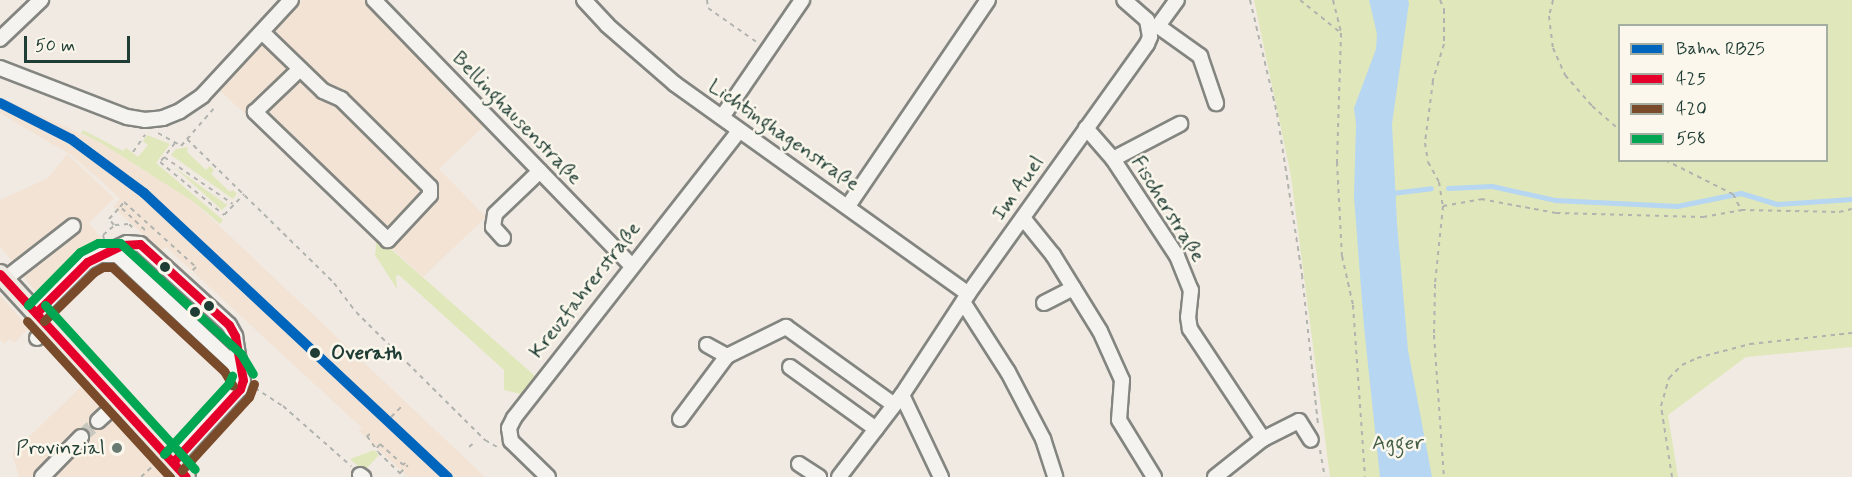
<!DOCTYPE html>
<meta charset="utf-8">
<style>
body{margin:0}
#map{position:relative;width:1852px;height:477px;overflow:hidden;background:#f1eae2;font-family:Mynerve,sans-serif}
div>[style]{position:absolute}
.built>*{inset:0;background:#f2e3d4}
.green>*{inset:0;background:#e0e7ba}
.water>*{inset:0;background:#b6d6f2}
.stream>*{height:4.5px;margin:-2.25px;padding:0 2.25px;transform-origin:2.25px;border-radius:2.25px;background:#b6d6f2}
.minor-tunnel>*{height:14px;margin-top:-7px;transform-origin:0;background:repeating-linear-gradient(90deg,#c7c7bf 0 14px,transparent 0 21px)}
.path>*{height:2px;margin-top:-1px;transform-origin:0;background:repeating-linear-gradient(90deg,#b1b3af 0 4.5px,transparent 0 9px)}
.roads{filter:drop-shadow(2px 0 #838580) drop-shadow(-2px 0 #838580) drop-shadow(0 2px #838580) drop-shadow(0 -2px #838580)}
.minor>*{height:14px;margin:-7px;padding:0 7px;transform-origin:7px;border-radius:7px;background:#f5f3ef}
.major>*{height:18px;margin:-9px;padding:0 9px;transform-origin:9px;border-radius:9px;background:#eee9e0}
.bus-1>*{height:9px;margin:-4.5px;padding:0 4.5px;transform-origin:4.5px;border-radius:4.5px;background:#e4002b}
.bus-2>*{height:9px;margin:-4.5px;padding:0 4.5px;transform-origin:4.5px;border-radius:4.5px;background:#7a4b2a}
.bus-3>*{height:9px;margin:-4.5px;padding:0 4.5px;transform-origin:4.5px;border-radius:4.5px;background:#00a651}
.rail-1>*{height:10px;margin:-5px;padding:0 5px;transform-origin:5px;border-radius:5px;background:#0065bd}
.dots>*{width:16px;height:16px;translate:-50% -50%;box-sizing:border-box;border:3px solid #fbf7ec;border-radius:50%}
span{translate:-50% -50%;white-space:nowrap;text-align:center;line-height:1.15;-webkit-text-stroke:5px #fbf7ec;paint-order:stroke}
.street-label{font-size:21px;color:#1f3d34}
.stop-label{font-size:21px;color:#1f3d34;font-weight:700}
.left{translate:0 -50%;text-align:left}
.park-label{font-size:21px;color:#435f48}
.poi-label{font-size:21px;color:#1f3d34}
.right{translate:-100% -50%;text-align:right}
.legend{position:absolute;left:1618px;top:24px;width:210px;height:138px;box-sizing:border-box;background:#fbf7ec;border:2px solid #a3ada2;margin:0;padding:8px 10px;list-style:none;font-size:18px;color:#1f3d34}
.legend li{display:flex;align-items:center;gap:12px;height:30px}
.legend b{width:30px;border:2px solid #a3ada2}
.scale{position:absolute;left:24px;top:36px;width:106px;height:27px;box-sizing:border-box;border:3px solid #1f3d34;border-top:0;padding-left:8px;font-size:18px;line-height:21px;white-space:nowrap;color:#1f3d34;-webkit-text-stroke:4px #fbf7ec;paint-order:stroke}
</style>
<div id="map">
<div class="built">
<div style="clip-path:polygon(302px 0,365px 0,486px 124px,439px 169px,486px 217px,423px 277px,218px 89px)"></div>
<div style="clip-path:polygon(0 97px,103px 144px,194px 202px,485px 477px,408px 477px,359px 431px,362px 428px,166px 247px,161px 251px,113px 207px,120px 199px,105px 184px,71px 155px,0 113px)"></div>
<div style="clip-path:polygon(67px 154px,114px 198px,89px 223px,102px 239px,46px 295px,38px 295px,0 246px,0 200px,48px 178px)"></div>
<div style="clip-path:polygon(0 295px,29px 328px,14px 343px,10px 339px,4px 344px,0 339px)"></div>
<div style="clip-path:polygon(83px 385px,117px 421px,169px 477px,19px 477px,12px 453px)"></div>
</div>
<div class="green">
<div style="clip-path:polygon(evenodd,1254px 0,1406px 0,1407px 16px,1408px 0,1852px 0,1852px 347px,1746px 357px,1668px 415px,1678px 477px,1330px 477px,1291px 176px,1254px 0,1620px 26px,1826px 26px,1826px 160px,1620px 160px,1620px 26px)"></div>
<div style="clip-path:polygon(83px 130px,123px 151px,126px 148px,138px 157px,148px 145px,143px 141px,147px 135px,170px 144px,156px 163px,223px 220px,220px 224px,194px 202px,103px 144px,81px 133px)"></div>
<div style="clip-path:polygon(188px 147px,187px 152px,206px 170px,210px 166px,214px 170px,211px 174px,230px 192px,233px 190px,237px 194px,233px 199px,171px 155px,176px 149px)"></div>
<div style="clip-path:polygon(174px 167px,227px 205px,222px 210px)"></div>
<div style="clip-path:polygon(377px 237px,535px 376px,521px 394px,504px 390px,504px 370px,399px 275px,396px 276px,397px 289px,375px 255px)"></div>
<div style="clip-path:polygon(374px 450px,379px 455px,364px 471px,350px 459px)"></div>
</div>
<div class="water">
<div style="clip-path:polygon(1369px 0,1408px 0,1409px 3px,1392px 124px,1397px 223px,1408px 350px,1432px 477px,1380px 477px,1364px 327px,1354px 197px,1356px 124px,1354px 108px,1376px 49px,1377px 34px)"></div>
</div>
<div class="stream">
<div style="left:1448px;top:188px;width:44px;rotate:-2.6deg"></div>
<div style="left:1492px;top:186px;width:65px;rotate:12.5deg"></div>
<div style="left:1555px;top:200px;width:122px;rotate:2.8deg"></div>
<div style="left:1677px;top:206px;width:65px;rotate:-11.5deg"></div>
<div style="left:1741px;top:193px;width:38px;rotate:17deg"></div>
<div style="left:1777px;top:204px;width:75px;rotate:-3.8deg"></div>
<div style="left:1392px;top:193px;width:39px;rotate:-7deg"></div>
</div>
<div class="minor-tunnel">
<div style="left:81px;top:437px;width:23px;rotate:-43deg"></div>
</div>
<div class="path">
<div style="left:707px;top:0;width:8px;rotate:83deg"></div>
<div style="left:708px;top:8px;width:61px;rotate:35deg"></div>
<div style="left:1250px;top:0;width:116px;rotate:76.6deg"></div>
<div style="left:1277px;top:113px;width:164px;rotate:81.2deg"></div>
<div style="left:1302px;top:275px;width:150px;rotate:83.9deg"></div>
<div style="left:1300px;top:0;width:53px;rotate:38.8deg"></div>
<div style="left:1341px;top:33px;width:129px;rotate:91.8deg"></div>
<div style="left:1337px;top:162px;width:94px;rotate:87deg"></div>
<div style="left:1342px;top:256px;width:50px;rotate:77.3deg"></div>
<div style="left:1353px;top:305px;width:172px;rotate:86deg"></div>
<div style="left:1333px;top:0;width:34px;rotate:76deg"></div>
<div style="left:1440px;top:0;width:10px;rotate:66deg"></div>
<div style="left:1444px;top:9px;width:35px;rotate:90deg"></div>
<div style="left:1444px;top:44px;width:39px;rotate:107deg"></div>
<div style="left:1433px;top:81px;width:63px;rotate:97.4deg"></div>
<div style="left:1425px;top:143px;width:19px;rotate:81deg"></div>
<div style="left:1428px;top:162px;width:23px;rotate:61deg"></div>
<div style="left:1439px;top:182px;width:24px;rotate:81deg"></div>
<div style="left:1443px;top:206px;width:78px;rotate:95.9deg"></div>
<div style="left:1435px;top:284px;width:51px;rotate:91.1deg"></div>
<div style="left:1434px;top:335px;width:142px;rotate:86deg"></div>
<div style="left:1553px;top:0;width:16px;rotate:104deg"></div>
<div style="left:1549px;top:16px;width:32px;rotate:83deg"></div>
<div style="left:1553px;top:48px;width:30px;rotate:66deg"></div>
<div style="left:1565px;top:75px;width:41px;rotate:48.9deg"></div>
<div style="left:1592px;top:106px;width:37px;rotate:41deg"></div>
<div style="left:158px;top:133px;width:26px;rotate:29deg"></div>
<div style="left:181px;top:146px;width:52px;rotate:-48.9deg"></div>
<div style="left:187px;top:139px;width:206px;rotate:44.4deg"></div>
<div style="left:334px;top:283px;width:36px;rotate:53deg"></div>
<div style="left:356px;top:312px;width:182px;rotate:44.8deg"></div>
<div style="left:485px;top:440px;width:16px;rotate:30deg"></div>
<div style="left:175px;top:143px;width:24px;rotate:128deg"></div>
<div style="left:160px;top:162px;width:83px;rotate:39.6deg"></div>
<div style="left:224px;top:215px;width:29px;rotate:-46deg"></div>
<div style="left:133px;top:152px;width:21px;rotate:-55deg"></div>
<div style="left:164px;top:157px;width:83px;rotate:34.3deg"></div>
<div style="left:1665px;top:160px;width:76px;rotate:26.6deg"></div>
<div style="left:1733px;top:194px;width:18px;rotate:63deg"></div>
<div style="left:1443px;top:206px;width:39px;rotate:-10deg"></div>
<div style="left:1481px;top:199px;width:76px;rotate:10.6deg"></div>
<div style="left:1556px;top:213px;width:147px;rotate:1.6deg"></div>
<div style="left:1703px;top:217px;width:39px;rotate:-10deg"></div>
<div style="left:1741px;top:210px;width:98px;rotate:1.2deg"></div>
<div style="left:1839px;top:212px;width:13px;rotate:-13deg"></div>
<div style="left:114px;top:225px;width:8px;rotate:-130deg"></div>
<div style="left:109px;top:219px;width:16px;rotate:-47deg"></div>
<div style="left:145px;top:230px;width:34px;rotate:-137deg"></div>
<div style="left:120px;top:207px;width:6px;rotate:-51deg"></div>
<div style="left:124px;top:202px;width:97px;rotate:42.1deg"></div>
<div style="left:196px;top:267px;width:6px;rotate:135deg"></div>
<div style="left:104px;top:239px;width:4px;rotate:-104deg"></div>
<div style="left:103px;top:235px;width:16px;rotate:-40deg"></div>
<div style="left:115px;top:225px;width:14px;rotate:-4deg"></div>
<div style="left:129px;top:224px;width:8px;rotate:45deg"></div>
<div style="left:255px;top:388px;width:33px;rotate:33deg"></div>
<div style="left:283px;top:406px;width:91px;rotate:41.4deg"></div>
<div style="left:391px;top:417px;width:14px;rotate:-45deg"></div>
<div style="left:370px;top:434px;width:4px;rotate:146deg"></div>
<div style="left:367px;top:436px;width:19px;rotate:55deg"></div>
<div style="left:378px;top:452px;width:36px;rotate:44deg"></div>
<div style="left:469px;top:447px;width:8px;rotate:-40deg"></div>
<div style="left:377px;top:448px;width:5px;rotate:-53deg"></div>
<div style="left:380px;top:444px;width:31px;rotate:42deg"></div>
<div style="left:403px;top:465px;width:3px;rotate:-45deg"></div>
<div style="left:1320px;top:450px;width:27px;rotate:80deg"></div>
<div style="left:400px;top:473px;width:11px;rotate:-45deg"></div>
<div style="left:141px;top:477px;width:18px;rotate:-43deg"></div>
<div style="left:1672px;top:477px;width:72px;rotate:-98.8deg"></div>
<div style="left:1661px;top:406px;width:29px;rotate:-74deg"></div>
<div style="left:1669px;top:378px;width:18px;rotate:-45deg"></div>
<div style="left:1682px;top:365px;width:17px;rotate:-25deg"></div>
<div style="left:1697px;top:358px;width:55px;rotate:-14.8deg"></div>
<div style="left:1750px;top:344px;width:103px;rotate:-6.2deg"></div>
</div>
<div class="roads">
<div class="minor">
<div style="left:374px;top:0;width:369px;rotate:45.9deg"></div>
<div style="left:584px;top:0;width:34px;rotate:47deg"></div>
<div style="left:607px;top:25px;width:90px;rotate:40.9deg"></div>
<div style="left:675px;top:84px;width:360px;rotate:35.6deg"></div>
<div style="left:1158px;top:26px;width:52px;rotate:35.5deg"></div>
<div style="left:1200px;top:56px;width:50px;rotate:71.2deg"></div>
<div style="left:1151px;top:28px;width:7px;rotate:-16deg"></div>
<div style="left:1158px;top:26px;width:32px;rotate:-54deg"></div>
<div style="left:262px;top:32px;width:85px;rotate:44deg"></div>
<div style="left:323px;top:91px;width:20px;rotate:24deg"></div>
<div style="left:341px;top:99px;width:125px;rotate:44.7deg"></div>
<div style="left:430px;top:187px;width:8px;rotate:90deg"></div>
<div style="left:430px;top:195px;width:62px;rotate:133deg"></div>
<div style="left:388px;top:240px;width:185px;rotate:-136.1deg"></div>
<div style="left:255px;top:112px;width:62px;rotate:-43.7deg"></div>
<div style="left:0;top:39px;width:57px;rotate:-43.6deg"></div>
<div style="left:0;top:68px;width:136px;rotate:21.1deg"></div>
<div style="left:127px;top:117px;width:18px;rotate:9deg"></div>
<div style="left:145px;top:120px;width:18px;rotate:-6deg"></div>
<div style="left:163px;top:118px;width:18px;rotate:-22deg"></div>
<div style="left:180px;top:111px;width:27px;rotate:-34deg"></div>
<div style="left:202px;top:96px;width:131px;rotate:-47.2deg"></div>
<div style="left:722px;top:117px;width:142px;rotate:-55.6deg"></div>
<div style="left:1086px;top:128px;width:41px;rotate:48.9deg"></div>
<div style="left:1113px;top:159px;width:116px;rotate:56.6deg"></div>
<div style="left:1177px;top:256px;width:37px;rotate:68deg"></div>
<div style="left:1191px;top:290px;width:27px;rotate:96deg"></div>
<div style="left:1188px;top:317px;width:12px;rotate:81deg"></div>
<div style="left:1190px;top:329px;width:132px;rotate:56.4deg"></div>
<div style="left:1113px;top:159px;width:76px;rotate:-27.6deg"></div>
<div style="left:848px;top:206px;width:249px;rotate:-55.8deg"></div>
<div style="left:1023px;top:218px;width:48px;rotate:51deg"></div>
<div style="left:1053px;top:255px;width:89px;rotate:58.3deg"></div>
<div style="left:1100px;top:331px;width:54px;rotate:65.8deg"></div>
<div style="left:1122px;top:380px;width:40px;rotate:94.3deg"></div>
<div style="left:1119px;top:420px;width:67px;rotate:58.4deg"></div>
<div style="left:503px;top:238px;width:15px;rotate:-132deg"></div>
<div style="left:493px;top:227px;width:13px;rotate:-81deg"></div>
<div style="left:495px;top:214px;width:62px;rotate:-43.7deg"></div>
<div style="left:103px;top:254px;width:26px;rotate:-25deg"></div>
<div style="left:127px;top:243px;width:13px;rotate:4deg"></div>
<div style="left:140px;top:244px;width:120px;rotate:42.3deg"></div>
<div style="left:229px;top:325px;width:13px;rotate:61deg"></div>
<div style="left:235px;top:336px;width:36px;rotate:81deg"></div>
<div style="left:5px;top:279px;width:86px;rotate:-37.9deg"></div>
<div style="left:963px;top:302px;width:83px;rotate:57.3deg"></div>
<div style="left:1008px;top:372px;width:76px;rotate:62.4deg"></div>
<div style="left:1043px;top:439px;width:40px;rotate:72deg"></div>
<div style="left:1044px;top:303px;width:33px;rotate:-27deg"></div>
<div style="left:36px;top:313px;width:72px;rotate:-45deg"></div>
<div style="left:87px;top:262px;width:15px;rotate:-28deg"></div>
<div style="left:100px;top:255px;width:17px"></div>
<div style="left:117px;top:255px;width:158px;rotate:43deg"></div>
<div style="left:233px;top:363px;width:20px;rotate:60deg"></div>
<div style="left:37px;top:338px;width:16px;rotate:-43deg"></div>
<div style="left:707px;top:345px;width:23px;rotate:29deg"></div>
<div style="left:727px;top:356px;width:66px;rotate:-26.2deg"></div>
<div style="left:786px;top:327px;width:133px;rotate:35.8deg"></div>
<div style="left:790px;top:367px;width:106px;rotate:35.8deg"></div>
<div style="left:902px;top:395px;width:91px;rotate:64.6deg"></div>
<div style="left:680px;top:419px;width:79px;rotate:-53.3deg"></div>
<div style="left:98px;top:421px;width:26px;rotate:-43deg"></div>
<div style="left:173px;top:462px;width:99px;rotate:-47.5deg"></div>
<div style="left:240px;top:389px;width:9px;rotate:-72deg"></div>
<div style="left:799px;top:464px;width:24px;rotate:33deg"></div>
<div style="left:360px;top:475px;width:4px;rotate:34deg"></div>
<div style="left:42px;top:477px;width:56px;rotate:-45.7deg"></div>
<div style="left:548px;top:477px;width:52px;rotate:-135.8deg"></div>
<div style="left:511px;top:441px;width:13px;rotate:-99deg"></div>
<div style="left:509px;top:428px;width:11px;rotate:-63deg"></div>
<div style="left:514px;top:418px;width:365px;rotate:-51.9deg"></div>
<div style="left:839px;top:477px;width:103px;rotate:-52.5deg"></div>
<div style="left:902px;top:395px;width:121px;rotate:-56.8deg"></div>
<div style="left:968px;top:294px;width:307px;rotate:-54.4deg"></div>
<div style="left:1147px;top:44px;width:8px;rotate:-67deg"></div>
<div style="left:1150px;top:37px;width:17px;rotate:-100deg"></div>
<div style="left:1147px;top:20px;width:30px;rotate:-139deg"></div>
<div style="left:1215px;top:477px;width:61px;rotate:-38.4deg"></div>
<div style="left:1263px;top:439px;width:40px;rotate:-26.6deg"></div>
<div style="left:1299px;top:421px;width:22px;rotate:58deg"></div>
</div>
<div class="major">
<div style="left:0;top:274px;width:275px;rotate:47.5deg"></div>
</div>
</div>
<div class="bus-1">
<div style="left:0;top:274px;width:275px;rotate:47.5deg"></div>
<div style="left:36px;top:313px;width:72px;rotate:-45deg"></div>
<div style="left:87px;top:262px;width:39px;rotate:-26deg"></div>
<div style="left:122px;top:245px;width:18px;rotate:-3deg"></div>
<div style="left:140px;top:244px;width:120px;rotate:42.3deg"></div>
<div style="left:229px;top:325px;width:13px;rotate:61deg"></div>
<div style="left:235px;top:336px;width:45px;rotate:79.7deg"></div>
<div style="left:173px;top:462px;width:99px;rotate:-47.5deg"></div>
<div style="left:240px;top:389px;width:9px;rotate:-72deg"></div>
</div>
<div class="bus-2">
<div style="left:27px;top:321px;width:212px;rotate:47.5deg"></div>
<div style="left:44px;top:321px;width:70px;rotate:-44.4deg"></div>
<div style="left:94px;top:272px;width:10px;rotate:-29deg"></div>
<div style="left:103px;top:267px;width:9px"></div>
<div style="left:112px;top:267px;width:153px;rotate:42.9deg"></div>
<div style="left:224px;top:371px;width:17px;rotate:59deg"></div>
<div style="left:182px;top:470px;width:99px;rotate:-47.5deg"></div>
<div style="left:249px;top:397px;width:14px;rotate:-69deg"></div>
</div>
<div class="bus-3">
<div style="left:28px;top:305px;width:74px;rotate:-45.5deg"></div>
<div style="left:80px;top:252px;width:20px;rotate:-27deg"></div>
<div style="left:98px;top:243px;width:22px"></div>
<div style="left:120px;top:243px;width:164px;rotate:42.5deg"></div>
<div style="left:241px;top:354px;width:23px;rotate:59deg"></div>
<div style="left:45px;top:305px;width:222px;rotate:47.6deg"></div>
<div style="left:164px;top:454px;width:96px;rotate:-47.5deg"></div>
<div style="left:229px;top:383px;width:8px;rotate:-67deg"></div>
</div>
<div class="rail-1">
<div style="left:0;top:103px;width:80px;rotate:26.9deg"></div>
<div style="left:71px;top:139px;width:91px;rotate:36.5deg"></div>
<div style="left:144px;top:193px;width:416px;rotate:43.1deg"></div>
</div>
<div class="dots">
<div style="left:165px;top:267px;background:#1f3d34"></div>
<div style="left:209px;top:306px;background:#1f3d34"></div>
<div style="left:195px;top:312px;background:#1f3d34"></div>
<div style="left:315px;top:353px;background:#1f3d34"></div>
<div style="left:117px;top:448px;background:#687a71"></div>
</div>
<div class="street-label">
<span style="left:517px;top:118px;rotate:46deg">Bellinghausenstraße</span>
<span style="left:784px;top:135px;rotate:35deg">Lichtinghagenstraße</span>
<span style="left:1018px;top:188px;rotate:-55deg">Im Auel</span>
<span style="left:1168px;top:209px;rotate:58deg">Fischerstraße</span>
<span style="left:585px;top:290px;rotate:-52deg">Kreuzfahrerstraße</span>
</div>
<div class="stop-label">
<span class="left" style="left:331px;top:353px">Overath</span>
</div>
<div class="park-label">
<span style="left:1398px;top:443px">Agger</span>
</div>
<div class="poi-label">
<span class="right" style="left:105px;top:448px">Provinzial</span>
</div>
<ul class="legend">
<li><b style="height:8px;background:#0065bd"></b>Bahn RB25</li>
<li><b style="height:8px;background:#e4002b"></b>425</li>
<li><b style="height:8px;background:#7a4b2a"></b>420</li>
<li><b style="height:8px;background:#00a651"></b>558</li>
</ul>
<div class="scale">50 m</div>
</div>
